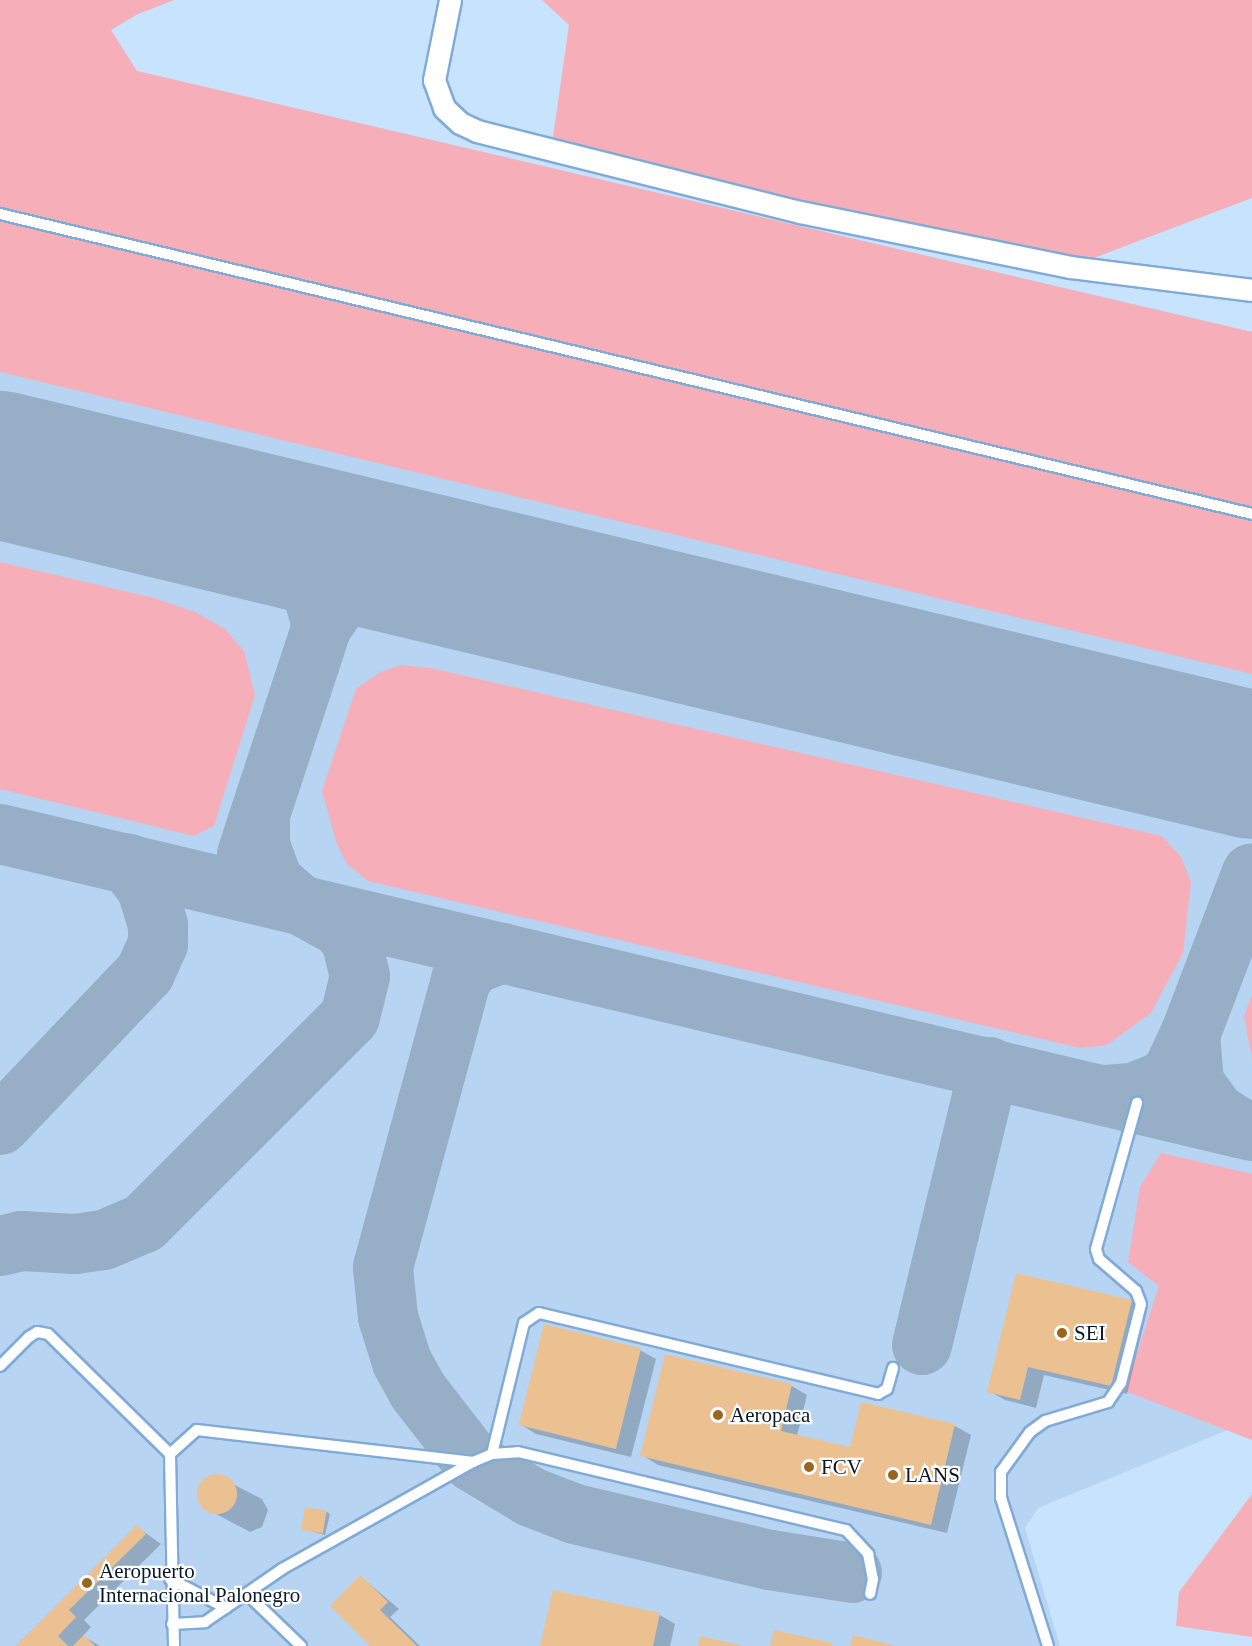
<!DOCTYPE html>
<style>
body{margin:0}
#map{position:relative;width:1252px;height:1646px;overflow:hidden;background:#c8e3fe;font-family:Georgia,serif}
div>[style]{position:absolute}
.built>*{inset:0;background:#b7d4f3}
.green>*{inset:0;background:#f6afb9}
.shadow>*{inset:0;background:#0003}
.taxiway>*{height:60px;margin:-30px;padding:0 30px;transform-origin:30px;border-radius:30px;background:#96aec6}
.runway>*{height:148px;margin:-74px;padding:0 74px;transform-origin:74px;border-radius:74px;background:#96aec6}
.building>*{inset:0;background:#ebc192;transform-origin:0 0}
.round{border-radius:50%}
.roads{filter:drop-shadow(2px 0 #81abd7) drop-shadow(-2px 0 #81abd7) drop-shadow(0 2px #81abd7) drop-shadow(0 -2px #81abd7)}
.service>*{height:10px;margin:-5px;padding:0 5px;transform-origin:5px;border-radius:5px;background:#fff}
.minor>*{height:21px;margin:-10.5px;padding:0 10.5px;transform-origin:10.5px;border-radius:10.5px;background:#fff}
.dots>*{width:16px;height:16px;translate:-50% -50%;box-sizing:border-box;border:3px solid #fff;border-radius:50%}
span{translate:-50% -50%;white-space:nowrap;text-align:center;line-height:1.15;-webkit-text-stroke:4.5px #fff;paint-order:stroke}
.poi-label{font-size:21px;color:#081828}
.left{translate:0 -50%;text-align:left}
</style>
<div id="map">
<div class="built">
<div style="clip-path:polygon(0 39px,1252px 332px,1252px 1440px,1230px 1429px,1038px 1508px,1025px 1528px,1060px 1646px,0 1646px)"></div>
</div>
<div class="green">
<div style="clip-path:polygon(0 0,174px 0,138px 14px,111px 30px,137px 71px,1252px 332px,1252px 674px,0 372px)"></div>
<div style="clip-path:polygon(542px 0,1252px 0,1252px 198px,1070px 267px,551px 151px,569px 25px)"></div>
<div style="clip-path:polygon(0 562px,154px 598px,195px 612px,225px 629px,244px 651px,255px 695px,214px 826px,194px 836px,0 789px)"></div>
<div style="clip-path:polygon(400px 665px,431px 668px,1162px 836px,1181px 857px,1191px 882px,1183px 953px,1151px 1013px,1107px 1045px,1080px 1048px,368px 881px,346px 863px,336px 841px,322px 791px,356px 689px,379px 673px)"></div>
<div style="clip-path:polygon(1252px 994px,1252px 1060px,1244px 1016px)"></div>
<div style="clip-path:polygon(1161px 1153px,1252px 1174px,1252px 1440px,1125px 1391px,1159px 1286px,1128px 1262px,1140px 1187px)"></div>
<div style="clip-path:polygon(1252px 1494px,1252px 1637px,1176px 1626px,1179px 1592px)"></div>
</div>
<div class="shadow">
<div style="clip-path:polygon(1131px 1301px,1147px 1311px,1127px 1394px,1044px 1375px,1036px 1408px,1005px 1400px,989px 1391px)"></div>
<div style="clip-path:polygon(640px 1350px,656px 1359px,631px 1457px,536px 1434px,520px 1424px)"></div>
<div style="clip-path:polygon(792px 1386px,807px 1395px,797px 1436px,850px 1449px,862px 1404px,955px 1426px,971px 1435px,947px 1533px,658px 1465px,642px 1455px)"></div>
<div style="clip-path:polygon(217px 1476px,262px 1499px,268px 1510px,262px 1527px,250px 1532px,205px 1508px,199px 1497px,205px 1480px)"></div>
<div style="clip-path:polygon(327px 1512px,330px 1514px,325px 1535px,302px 1529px)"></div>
<div style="clip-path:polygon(137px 1527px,161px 1544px,84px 1620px,91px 1627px,83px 1636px,100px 1646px,16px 1646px)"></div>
<div style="clip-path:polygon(360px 1576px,399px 1609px,390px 1617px,420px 1646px,372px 1646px)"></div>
<div style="clip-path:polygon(660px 1615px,675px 1624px,670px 1646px,542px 1646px)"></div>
</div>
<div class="taxiway">
<div style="left:206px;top:514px;width:70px;rotate:24.4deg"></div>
<div style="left:270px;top:543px;width:23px;rotate:40deg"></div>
<div style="left:288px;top:558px;width:33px;rotate:49deg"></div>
<div style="left:310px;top:583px;width:45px;rotate:74.4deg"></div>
<div style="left:322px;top:626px;width:29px;rotate:-55deg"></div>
<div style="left:339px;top:602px;width:37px;rotate:-29deg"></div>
<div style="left:371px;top:584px;width:34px;rotate:-23deg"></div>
<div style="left:402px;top:571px;width:28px;rotate:-8deg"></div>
<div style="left:1208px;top:754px;width:28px;rotate:35deg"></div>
<div style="left:1231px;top:770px;width:43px;rotate:60.4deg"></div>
<div style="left:0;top:834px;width:1287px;rotate:13.35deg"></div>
<div style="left:247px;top:854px;width:240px;rotate:-71.8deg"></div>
<div style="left:503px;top:953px;width:32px;rotate:160deg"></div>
<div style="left:473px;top:964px;width:20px;rotate:127deg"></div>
<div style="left:461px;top:980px;width:298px;rotate:105.2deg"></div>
<div style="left:383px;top:1268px;width:49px;rotate:84.2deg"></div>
<div style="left:388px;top:1317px;width:47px;rotate:72.7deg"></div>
<div style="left:402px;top:1362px;width:33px;rotate:61deg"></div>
<div style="left:418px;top:1391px;width:90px;rotate:52.2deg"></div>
<div style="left:473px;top:1462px;width:68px;rotate:31.1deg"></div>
<div style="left:531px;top:1497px;width:47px;rotate:21.1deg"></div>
<div style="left:575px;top:1514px;width:200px;rotate:13.3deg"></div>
<div style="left:770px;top:1560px;width:83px;rotate:9deg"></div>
<div style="left:1190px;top:1035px;width:173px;rotate:-69.1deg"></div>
<div style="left:1105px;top:1095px;width:28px;rotate:-4deg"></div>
<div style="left:1133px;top:1093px;width:32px;rotate:-22deg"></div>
<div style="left:1163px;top:1081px;width:14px;rotate:-45deg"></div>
<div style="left:1173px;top:1071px;width:40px;rotate:-65deg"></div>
<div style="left:1190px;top:1035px;width:48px;rotate:85.2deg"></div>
<div style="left:1194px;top:1083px;width:37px;rotate:54deg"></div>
<div style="left:1216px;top:1113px;width:27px;rotate:33deg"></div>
<div style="left:0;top:1125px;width:210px;rotate:-46.4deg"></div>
<div style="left:145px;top:973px;width:32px;rotate:-66deg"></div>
<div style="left:158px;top:944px;width:19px;rotate:-90deg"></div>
<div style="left:158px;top:925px;width:39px;rotate:-107deg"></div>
<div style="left:147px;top:888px;width:31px;rotate:-128deg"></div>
<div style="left:0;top:1246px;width:22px;rotate:-13deg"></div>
<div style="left:21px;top:1241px;width:54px;rotate:3.2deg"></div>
<div style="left:75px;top:1244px;width:29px;rotate:-8deg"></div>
<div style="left:104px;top:1240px;width:43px;rotate:-23deg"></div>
<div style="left:144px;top:1223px;width:291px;rotate:-45deg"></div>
<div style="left:350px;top:1017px;width:42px;rotate:-76.3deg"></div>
<div style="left:360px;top:976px;width:36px;rotate:-104deg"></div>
<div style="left:351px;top:941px;width:16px;rotate:-125deg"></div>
<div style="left:342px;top:928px;width:49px;rotate:-150.8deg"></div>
<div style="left:299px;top:904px;width:35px;rotate:-139deg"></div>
<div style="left:273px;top:881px;width:37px;rotate:-110deg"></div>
<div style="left:260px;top:846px;width:30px;rotate:-90deg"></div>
<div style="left:922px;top:1345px;width:286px;rotate:-76.4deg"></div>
</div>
<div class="runway">
<div style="left:0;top:465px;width:1287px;rotate:13.47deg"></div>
</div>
<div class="building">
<div style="clip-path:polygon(1016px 1273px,1132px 1300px,1111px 1386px,1028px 1367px,1020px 1400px,987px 1392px)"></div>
<div style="left:544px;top:1324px;width:100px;height:104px;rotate:14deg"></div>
<div style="clip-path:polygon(665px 1354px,792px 1384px,781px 1431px,850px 1447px,861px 1402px,955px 1424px,931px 1525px,640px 1456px)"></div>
<div class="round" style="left:197px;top:1474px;width:40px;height:40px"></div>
<div style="left:305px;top:1507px;width:22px;height:23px;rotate:10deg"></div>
<div style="clip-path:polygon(137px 1525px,146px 1534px,69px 1610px,76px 1617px,58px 1636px,68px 1646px,16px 1646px)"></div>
<div style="clip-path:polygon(360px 1575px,388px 1602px,380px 1610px,417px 1646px,370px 1646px,330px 1606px)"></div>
<div style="clip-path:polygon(553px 1590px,660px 1613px,653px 1646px,540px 1646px)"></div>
<div style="clip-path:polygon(774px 1630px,832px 1643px,831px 1646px,770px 1646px)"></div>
<div style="clip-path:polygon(84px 1635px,95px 1646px,73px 1646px)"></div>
<div style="clip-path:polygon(853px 1635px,893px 1645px,893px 1646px,850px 1646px)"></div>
<div style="clip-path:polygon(700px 1636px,740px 1645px,740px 1646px,698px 1646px)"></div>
</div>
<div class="roads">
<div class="service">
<div style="left:0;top:214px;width:1287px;rotate:13.47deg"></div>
<div style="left:0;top:1366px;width:41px;rotate:-45deg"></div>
<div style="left:29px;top:1337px;width:9px;rotate:-32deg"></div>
<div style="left:37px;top:1332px;width:11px;rotate:10deg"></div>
<div style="left:48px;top:1334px;width:171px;rotate:44.5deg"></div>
<div style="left:492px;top:1454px;width:135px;rotate:-76.3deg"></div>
<div style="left:524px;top:1323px;width:18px;rotate:-34deg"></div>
<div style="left:539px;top:1313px;width:349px;rotate:13.4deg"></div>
<div style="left:878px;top:1394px;width:10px;rotate:-29deg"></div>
<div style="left:887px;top:1389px;width:22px;rotate:-74deg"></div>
<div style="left:170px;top:1579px;width:63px;rotate:27.4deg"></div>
<div style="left:247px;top:1594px;width:75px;rotate:43.9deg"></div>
<div style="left:172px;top:1624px;width:33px;rotate:-3deg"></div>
<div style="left:205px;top:1622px;width:93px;rotate:-34.5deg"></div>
<div style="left:282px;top:1569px;width:219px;rotate:-29.3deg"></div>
<div style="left:473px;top:1462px;width:21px;rotate:-23deg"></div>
<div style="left:492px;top:1454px;width:26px;rotate:-4deg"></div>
<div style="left:518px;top:1452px;width:337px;rotate:13.4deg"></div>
<div style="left:846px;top:1530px;width:33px;rotate:47deg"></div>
<div style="left:868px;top:1554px;width:25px;rotate:79deg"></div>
<div style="left:873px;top:1579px;width:15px;rotate:101deg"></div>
<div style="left:174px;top:1646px;width:192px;rotate:-91.2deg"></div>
<div style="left:170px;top:1454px;width:36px;rotate:-42deg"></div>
<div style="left:197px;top:1430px;width:278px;rotate:6.6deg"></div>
<div style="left:1048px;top:1646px;width:155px;rotate:-107.6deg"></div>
<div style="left:1001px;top:1498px;width:26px;rotate:-90deg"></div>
<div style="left:1001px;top:1472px;width:49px;rotate:-54.1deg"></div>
<div style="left:1030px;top:1432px;width:19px;rotate:-36deg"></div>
<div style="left:1045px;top:1421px;width:66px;rotate:-16.8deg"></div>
<div style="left:1108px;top:1402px;width:23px;rotate:-56deg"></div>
<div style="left:1121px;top:1383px;width:81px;rotate:-75.8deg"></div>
<div style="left:1141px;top:1304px;width:14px;rotate:-111deg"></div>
<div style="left:1136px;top:1291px;width:49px;rotate:-139.1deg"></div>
<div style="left:1099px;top:1259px;width:10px;rotate:-107deg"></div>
<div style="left:1096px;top:1249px;width:152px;rotate:-74.3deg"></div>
</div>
<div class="minor">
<div style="left:450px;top:0;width:82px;rotate:101.3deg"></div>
<div style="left:434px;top:80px;width:30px;rotate:70deg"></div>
<div style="left:444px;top:108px;width:22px;rotate:43deg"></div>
<div style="left:460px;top:123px;width:19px;rotate:25deg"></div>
<div style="left:477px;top:131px;width:333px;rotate:14.1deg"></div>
<div style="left:800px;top:212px;width:276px;rotate:11.5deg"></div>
<div style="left:1070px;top:267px;width:183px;rotate:7.2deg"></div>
</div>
</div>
<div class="dots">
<div style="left:1062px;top:1333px;background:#9a651d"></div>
<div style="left:718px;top:1415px;background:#9a651d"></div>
<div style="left:809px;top:1467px;background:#9a651d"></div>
<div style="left:893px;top:1475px;background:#9a651d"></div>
<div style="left:87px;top:1583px;background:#9a651d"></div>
</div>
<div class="poi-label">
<span class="left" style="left:1074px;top:1333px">SEI</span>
<span class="left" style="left:730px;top:1415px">Aeropaca</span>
<span class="left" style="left:821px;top:1467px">FCV</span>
<span class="left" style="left:905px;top:1475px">LANS</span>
<span class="left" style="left:99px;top:1583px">Aeropuerto<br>Internacional Palonegro</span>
</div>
</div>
